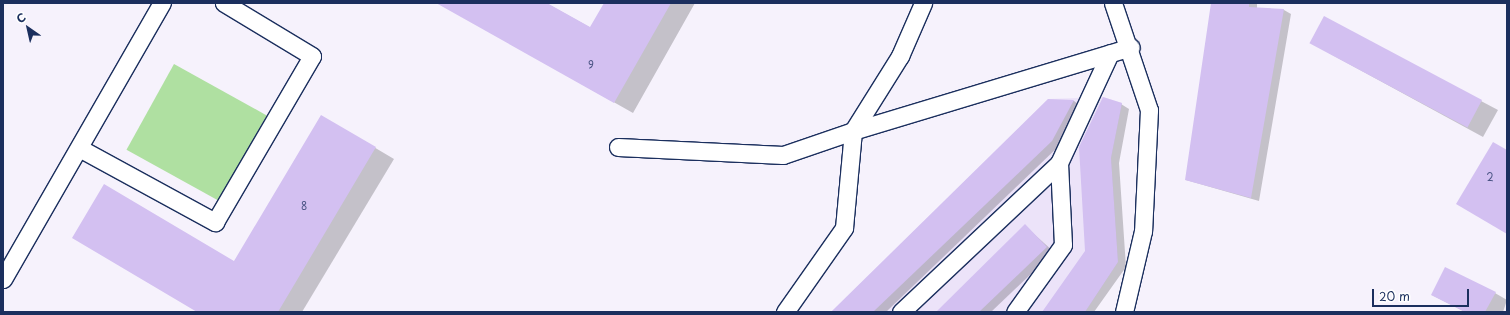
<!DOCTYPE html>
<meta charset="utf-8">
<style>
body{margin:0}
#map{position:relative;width:1510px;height:315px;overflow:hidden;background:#f6f2fc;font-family:"Playpen Sans",sans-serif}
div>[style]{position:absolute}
.built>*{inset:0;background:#ece3f9}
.green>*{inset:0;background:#afe0a1;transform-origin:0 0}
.shadow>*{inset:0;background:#0003}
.building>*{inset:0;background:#d3c0f1;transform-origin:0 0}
.roads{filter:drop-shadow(1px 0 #1b2f5e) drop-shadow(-1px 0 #1b2f5e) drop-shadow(0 1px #1b2f5e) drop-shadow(0 -1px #1b2f5e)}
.service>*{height:17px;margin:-8.5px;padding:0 8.5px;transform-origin:8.5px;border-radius:8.5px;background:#fff}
span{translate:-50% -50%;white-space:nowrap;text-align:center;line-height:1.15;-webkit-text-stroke:3.5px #fff;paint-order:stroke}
.number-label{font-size:10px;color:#495383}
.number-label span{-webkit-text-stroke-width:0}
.frame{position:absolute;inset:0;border:4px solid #1b2f5e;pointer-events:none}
.north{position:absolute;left:8px;top:8px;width:40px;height:40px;-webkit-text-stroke:3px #fff;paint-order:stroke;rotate:326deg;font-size:11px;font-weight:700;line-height:16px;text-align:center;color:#1b2f5e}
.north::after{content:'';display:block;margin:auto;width:14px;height:18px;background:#1b2f5e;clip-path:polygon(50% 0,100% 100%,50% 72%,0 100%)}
.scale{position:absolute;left:1372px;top:289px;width:97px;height:18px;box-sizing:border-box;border:2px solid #1b2f5e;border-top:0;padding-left:5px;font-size:12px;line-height:14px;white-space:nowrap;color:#1b2f5e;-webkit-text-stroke:3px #fff;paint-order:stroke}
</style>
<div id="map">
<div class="built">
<div style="clip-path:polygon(1103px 97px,1122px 103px,1111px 158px,1118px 262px,1085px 312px,831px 312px,1048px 99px)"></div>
</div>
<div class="green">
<div style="left:174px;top:64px;width:106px;height:98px;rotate:29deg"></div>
</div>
<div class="shadow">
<div style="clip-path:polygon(438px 3px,546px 3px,591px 28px,605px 3px,695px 3px,633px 113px)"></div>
<div style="clip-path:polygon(1212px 3px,1257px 3px,1257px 8px,1284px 10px,1291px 14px,1259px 201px,1186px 180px)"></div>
<div style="clip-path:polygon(1327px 52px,1481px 101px,1498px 110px,1483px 137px)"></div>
<div style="clip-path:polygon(1048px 100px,1074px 101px,1081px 106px,1059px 146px,886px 312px,832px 312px)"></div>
<div style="clip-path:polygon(1121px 104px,1129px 109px,1119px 163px,1126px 267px,1094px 312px,1044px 312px,1086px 251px)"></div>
<div style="clip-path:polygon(340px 127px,394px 159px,302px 312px,199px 312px)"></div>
<div style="clip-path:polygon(1025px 226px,1054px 252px,991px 312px,938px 312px)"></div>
<div style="clip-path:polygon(1495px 293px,1507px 300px,1503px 312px,1465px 312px,1432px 295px)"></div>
</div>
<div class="building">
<div style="clip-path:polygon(436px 3px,547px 3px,590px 27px,604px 3px,671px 3px,614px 103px)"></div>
<div style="clip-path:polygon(1211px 3px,1249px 3px,1249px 7px,1284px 9px,1251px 198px,1185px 180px)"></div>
<div style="left:1324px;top:16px;width:179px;height:31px;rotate:28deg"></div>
<div style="clip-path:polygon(1103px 97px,1122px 103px,1111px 158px,1118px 262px,1085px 312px,1042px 312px,1085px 251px,1079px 147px)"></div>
<div style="clip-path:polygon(1048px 99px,1074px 100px,1052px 141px,873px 312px,831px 312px)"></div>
<div style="clip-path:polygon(321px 115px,376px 147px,278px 312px,197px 312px,72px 238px,104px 184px,234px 261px)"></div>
<div style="clip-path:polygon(1493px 142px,1507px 150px,1507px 234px,1456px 204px)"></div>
<div style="clip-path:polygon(1025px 224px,1047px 247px,979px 312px,936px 312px)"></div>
<div style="clip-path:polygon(1445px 267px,1496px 292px,1485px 312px,1465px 312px,1431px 295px)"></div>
</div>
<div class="roads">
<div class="service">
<div style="left:1113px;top:3px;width:113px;rotate:71.4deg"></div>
<div style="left:1149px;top:110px;width:121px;rotate:92.8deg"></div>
<div style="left:1143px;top:231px;width:83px;rotate:103.2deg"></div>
<div style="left:618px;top:147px;width:165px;rotate:2.8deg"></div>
<div style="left:783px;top:155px;width:74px;rotate:-18.9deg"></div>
<div style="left:853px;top:131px;width:89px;rotate:-57.9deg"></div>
<div style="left:900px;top:56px;width:58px;rotate:-66.5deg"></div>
<div style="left:81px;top:149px;width:153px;rotate:28.6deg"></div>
<div style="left:215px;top:222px;width:192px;rotate:-59.7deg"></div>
<div style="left:312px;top:56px;width:103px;rotate:-148.9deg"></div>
<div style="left:1059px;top:163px;width:121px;rotate:-65.1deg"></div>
<div style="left:3px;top:279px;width:319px;rotate:-60.1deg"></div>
<div style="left:785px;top:312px;width:103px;rotate:-54.9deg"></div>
<div style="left:844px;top:228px;width:97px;rotate:-84.7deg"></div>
<div style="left:853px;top:131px;width:290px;rotate:-16.8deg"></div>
<div style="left:901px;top:312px;width:217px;rotate:-43.3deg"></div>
<div style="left:1059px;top:163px;width:82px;rotate:87.2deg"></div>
<div style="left:1063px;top:245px;width:82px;rotate:125.6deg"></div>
</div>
</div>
<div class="number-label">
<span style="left:591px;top:65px">9</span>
<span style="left:1490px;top:177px">2</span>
<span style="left:304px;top:206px">8</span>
</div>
<div class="frame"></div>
<div class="north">С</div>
<div class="scale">20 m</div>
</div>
